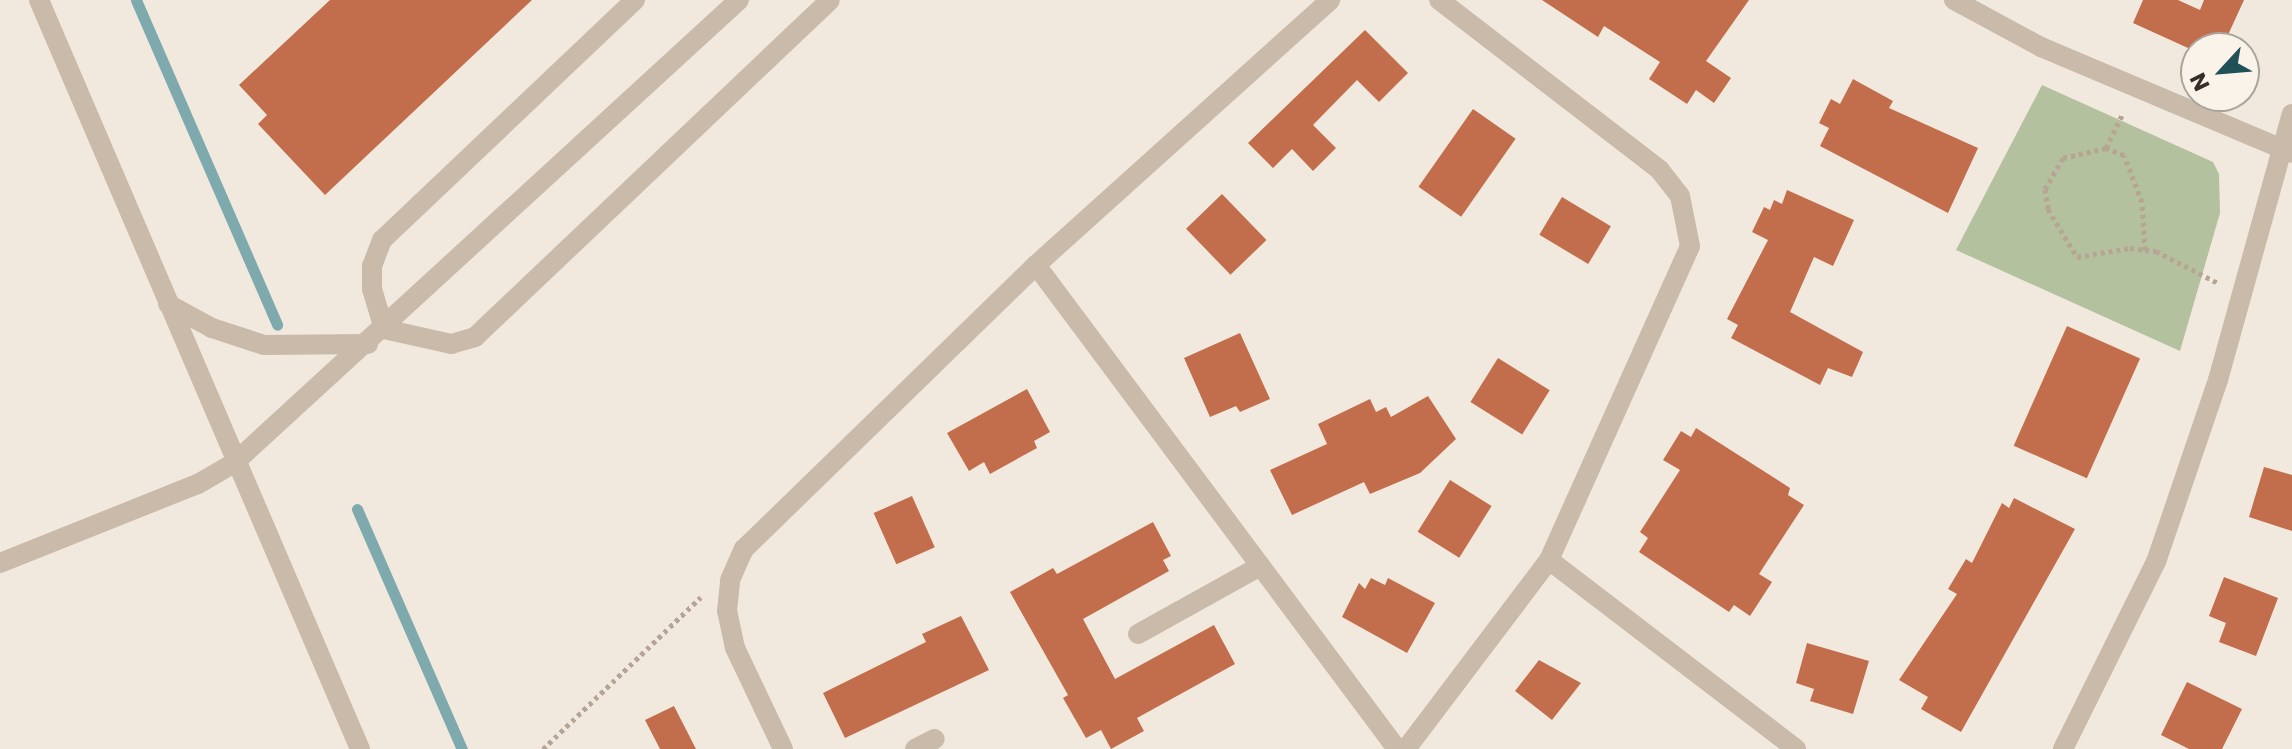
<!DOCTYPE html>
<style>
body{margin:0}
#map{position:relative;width:2292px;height:749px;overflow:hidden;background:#f2e9de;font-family:Poppins,sans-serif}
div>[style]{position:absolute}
.green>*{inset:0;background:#b3c19e}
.stream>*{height:11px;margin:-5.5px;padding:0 5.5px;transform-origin:5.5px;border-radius:5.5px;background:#7eaaae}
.building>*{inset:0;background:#c26e4c;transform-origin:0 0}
.path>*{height:5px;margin-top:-2.5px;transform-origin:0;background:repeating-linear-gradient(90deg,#b6a494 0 4px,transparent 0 8px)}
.minor>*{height:20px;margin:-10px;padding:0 10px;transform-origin:10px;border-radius:10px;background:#cabaaa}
span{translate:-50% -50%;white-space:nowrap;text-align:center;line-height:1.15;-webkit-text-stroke:7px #f9f3ea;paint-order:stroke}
.north{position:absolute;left:2180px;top:32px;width:80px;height:80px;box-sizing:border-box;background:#f9f3ea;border:2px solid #aba49d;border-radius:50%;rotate:244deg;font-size:22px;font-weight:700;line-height:32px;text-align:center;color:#372e29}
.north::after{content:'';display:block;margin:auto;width:28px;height:36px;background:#205158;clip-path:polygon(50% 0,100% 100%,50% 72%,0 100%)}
</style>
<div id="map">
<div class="green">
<div style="clip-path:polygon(2042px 85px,2213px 162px,2219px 174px,2220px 213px,2180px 351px,1956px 250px)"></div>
</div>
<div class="stream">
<div style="left:136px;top:0;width:354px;rotate:66.5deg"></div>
<div style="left:357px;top:509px;width:262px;rotate:66.4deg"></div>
</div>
<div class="building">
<div style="clip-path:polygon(330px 0,532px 0,325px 195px,258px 124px,267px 115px,239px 85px)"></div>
<div style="clip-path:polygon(1542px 0,1749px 0,1706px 61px,1731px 78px,1714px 103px,1696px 90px,1687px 104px,1649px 79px,1660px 62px,1604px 26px,1598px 37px)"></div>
<div style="clip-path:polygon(2143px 0,2178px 0,2200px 10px,2204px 0,2244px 0,2222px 48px,2188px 48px,2133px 23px)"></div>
<div style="clip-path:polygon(1365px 30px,1408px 73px,1379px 102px,1357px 80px,1313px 125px,1336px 148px,1313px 171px,1292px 149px,1273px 168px,1248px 143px)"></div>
<div style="clip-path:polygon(1853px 79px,1893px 101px,1889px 108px,1978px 148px,1948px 213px,1820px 146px,1829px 128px,1819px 123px,1831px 99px,1840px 104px)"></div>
<div style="left:1473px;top:109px;width:52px;height:95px;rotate:35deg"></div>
<div style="clip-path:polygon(1787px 190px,1854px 220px,1833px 266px,1814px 257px,1790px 312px,1863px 352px,1852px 377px,1828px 368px,1820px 385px,1731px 338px,1738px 325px,1727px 319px,1768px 240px,1752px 232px,1764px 207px,1770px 210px,1774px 200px,1782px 204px)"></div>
<div style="left:1222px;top:194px;width:64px;height:50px;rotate:46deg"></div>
<div style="left:1562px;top:197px;width:57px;height:44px;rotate:31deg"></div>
<div style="left:2067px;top:326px;width:80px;height:131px;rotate:24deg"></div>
<div style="clip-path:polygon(1240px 333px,1270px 399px,1240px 412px,1236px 406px,1210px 417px,1184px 358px)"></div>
<div style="left:1498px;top:358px;width:61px;height:52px;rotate:32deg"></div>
<div style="clip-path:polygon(1027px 389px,1050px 432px,1034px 441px,1037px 448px,990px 474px,984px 462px,969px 471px,947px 433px)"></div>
<div style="clip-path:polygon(1428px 396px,1456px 439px,1420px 473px,1370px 494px,1364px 482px,1292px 515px,1270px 470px,1327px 444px,1318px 424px,1370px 399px,1376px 412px,1386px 407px,1391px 417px)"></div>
<div style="clip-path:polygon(1696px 428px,1790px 488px,1788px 495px,1804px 505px,1759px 574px,1772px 582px,1750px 616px,1734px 605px,1729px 612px,1639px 552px,1648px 538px,1640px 532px,1680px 470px,1663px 460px,1681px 431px,1691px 437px)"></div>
<div style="clip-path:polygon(2264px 467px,2292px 475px,2292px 531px,2249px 517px)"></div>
<div style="left:1450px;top:480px;width:49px;height:61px;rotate:32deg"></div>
<div style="left:912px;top:496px;width:56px;height:42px;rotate:66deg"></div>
<div style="clip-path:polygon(2014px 498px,2075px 529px,1961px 732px,1921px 709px,1928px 697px,1899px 680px,1957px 594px,1948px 589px,1966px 559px,1972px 563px,2002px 503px,2009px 508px)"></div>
<div style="clip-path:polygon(1153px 522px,1171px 556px,1163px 560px,1169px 571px,1083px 619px,1115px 679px,1214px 625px,1235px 664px,1137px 718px,1144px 731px,1111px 749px,1101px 730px,1086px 738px,1063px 698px,1068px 695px,1010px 592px,1053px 568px,1057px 574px)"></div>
<div style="clip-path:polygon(2224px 577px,2278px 598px,2256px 656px,2219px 642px,2226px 623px,2209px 616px)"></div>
<div style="clip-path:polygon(1371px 578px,1385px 585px,1388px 578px,1435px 603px,1407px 653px,1342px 617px,1359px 583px,1365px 589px)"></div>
<div style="clip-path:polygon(961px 616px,989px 670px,845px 738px,823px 693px,926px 642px,922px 634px)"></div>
<div style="clip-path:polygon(1807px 643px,1869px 661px,1853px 714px,1810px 701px,1814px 689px,1796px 683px)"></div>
<div style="clip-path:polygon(1539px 660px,1581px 683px,1552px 720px,1515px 691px)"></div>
<div style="clip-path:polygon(2187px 682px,2242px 709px,2222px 749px,2189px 749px,2161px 735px)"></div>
<div style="clip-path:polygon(674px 706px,696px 749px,660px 749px,645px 720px)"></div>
</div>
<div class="path">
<div style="left:2106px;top:148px;width:39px;rotate:-64deg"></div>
<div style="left:2145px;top:250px;width:48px;rotate:-93.6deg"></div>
<div style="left:2142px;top:202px;width:50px;rotate:-111deg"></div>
<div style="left:2124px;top:155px;width:19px;rotate:-159deg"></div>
<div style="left:2106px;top:148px;width:44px;rotate:166.9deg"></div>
<div style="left:2063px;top:158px;width:36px;rotate:120deg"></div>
<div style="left:2045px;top:189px;width:20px;rotate:81deg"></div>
<div style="left:2048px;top:209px;width:56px;rotate:58.9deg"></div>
<div style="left:2077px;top:257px;width:54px;rotate:-9.6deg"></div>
<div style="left:2130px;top:248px;width:15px;rotate:8deg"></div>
<div style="left:2145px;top:250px;width:11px;rotate:5deg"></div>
<div style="left:2156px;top:251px;width:70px;rotate:27.3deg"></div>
<div style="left:543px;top:749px;width:219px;rotate:-43.9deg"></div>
</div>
<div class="minor">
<div style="left:39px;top:0;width:815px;rotate:66.8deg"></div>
<div style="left:635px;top:0;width:349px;rotate:136.5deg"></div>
<div style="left:382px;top:240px;width:28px;rotate:111deg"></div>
<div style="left:372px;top:266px;width:23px;rotate:90deg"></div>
<div style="left:372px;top:289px;width:42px;rotate:73.3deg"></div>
<div style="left:384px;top:329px;width:69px;rotate:12.6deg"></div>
<div style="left:451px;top:344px;width:25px;rotate:-16deg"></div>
<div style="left:475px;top:337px;width:489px;rotate:-43.5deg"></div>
<div style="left:1954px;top:0;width:99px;rotate:28.4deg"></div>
<div style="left:2041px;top:47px;width:272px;rotate:22.9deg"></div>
<div style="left:1036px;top:265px;width:604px;rotate:53.28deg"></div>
<div style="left:168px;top:304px;width:50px;rotate:28.6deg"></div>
<div style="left:212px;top:328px;width:55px;rotate:18.1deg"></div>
<div style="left:264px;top:345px;width:104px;rotate:-0.6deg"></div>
<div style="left:1549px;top:560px;width:311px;rotate:37.4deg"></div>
<div style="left:0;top:563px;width:213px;rotate:-21.8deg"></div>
<div style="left:198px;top:484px;width:42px;rotate:-30.3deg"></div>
<div style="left:234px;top:463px;width:685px;rotate:-42.52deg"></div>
<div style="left:1138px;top:634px;width:140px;rotate:-29.1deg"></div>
<div style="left:783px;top:749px;width:112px;rotate:-115.4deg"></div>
<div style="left:735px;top:648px;width:38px;rotate:-102deg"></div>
<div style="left:727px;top:611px;width:31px;rotate:-84deg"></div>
<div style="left:730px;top:580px;width:34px;rotate:-66deg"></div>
<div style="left:744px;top:549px;width:407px;rotate:-44.2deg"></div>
<div style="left:1036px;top:265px;width:396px;rotate:-42deg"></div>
<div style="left:915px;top:749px;width:22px;rotate:-27deg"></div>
<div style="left:1406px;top:749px;width:237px;rotate:-52.9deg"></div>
<div style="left:1549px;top:560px;width:344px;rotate:-65.8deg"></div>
<div style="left:1690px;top:246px;width:51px;rotate:-101.3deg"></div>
<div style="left:1680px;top:196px;width:33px;rotate:-128deg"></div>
<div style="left:1660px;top:170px;width:279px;rotate:-142.4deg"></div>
<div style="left:2063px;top:749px;width:209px;rotate:-63.6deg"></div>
<div style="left:2156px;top:562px;width:192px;rotate:-71.2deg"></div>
<div style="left:2218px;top:380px;width:276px;rotate:-74.5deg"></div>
</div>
<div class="north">N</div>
</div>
